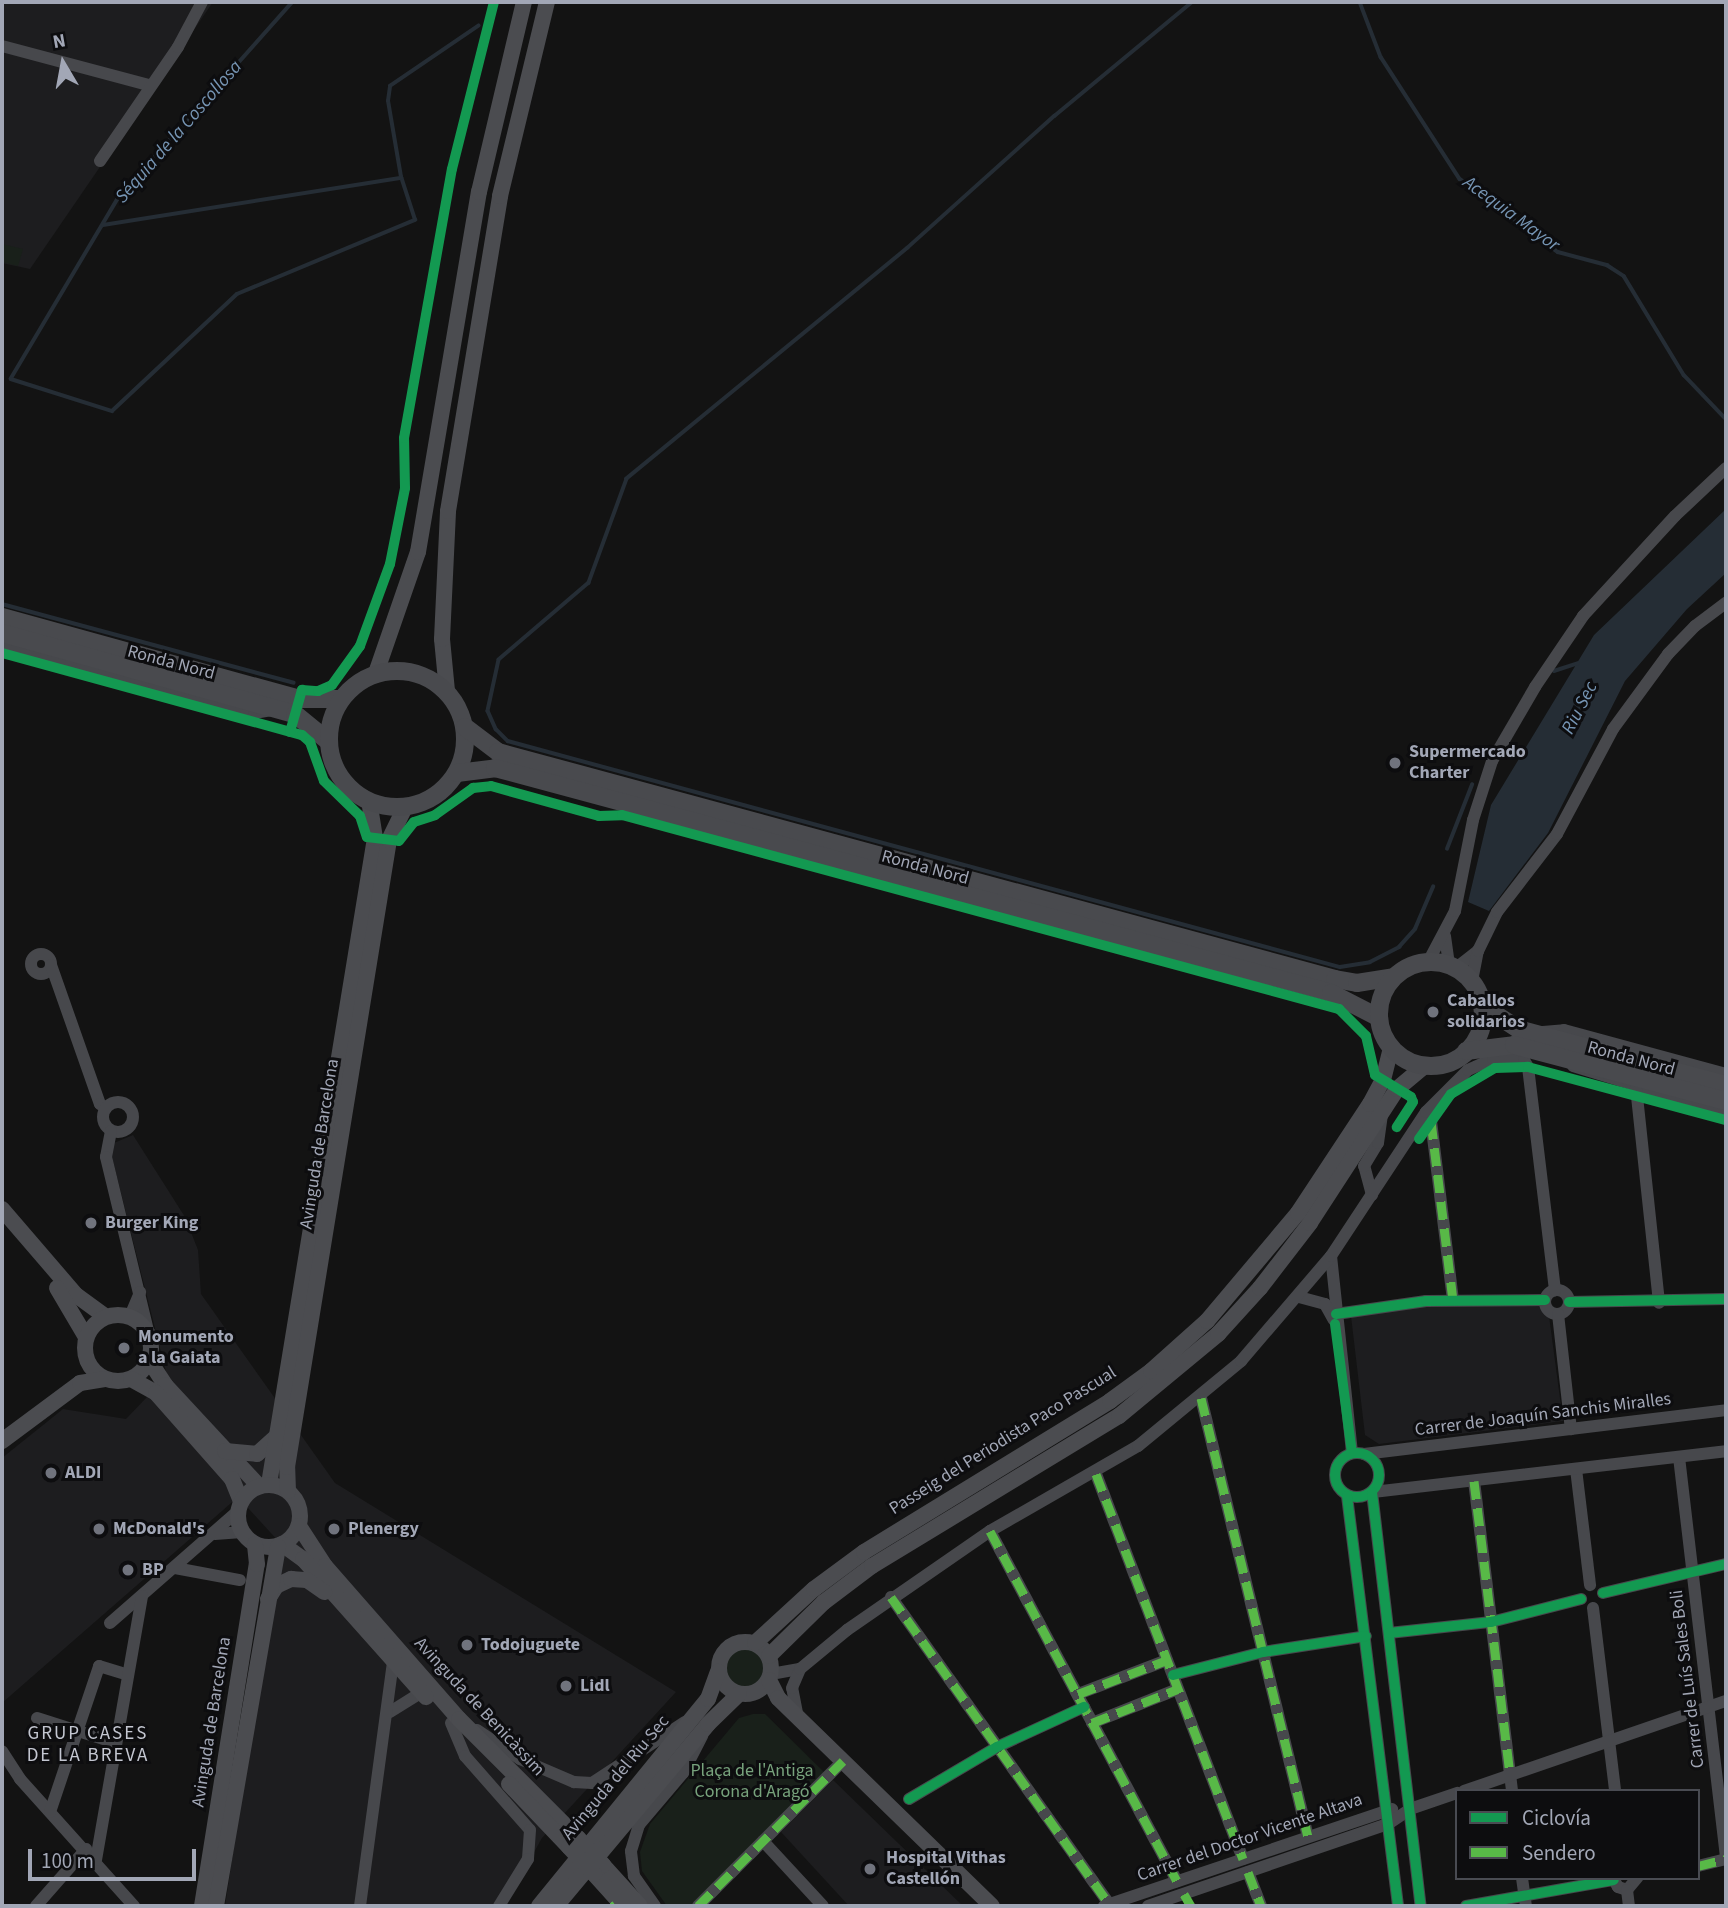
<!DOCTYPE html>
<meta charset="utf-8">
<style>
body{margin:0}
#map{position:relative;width:1728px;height:1908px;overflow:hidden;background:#131313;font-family:"Source Sans 3",sans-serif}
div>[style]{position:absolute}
.built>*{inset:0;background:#1d1d1f}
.green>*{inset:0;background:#19201a}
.round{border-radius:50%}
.water>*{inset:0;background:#252d35}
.stream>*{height:3.5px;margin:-1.75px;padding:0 1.75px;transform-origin:1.75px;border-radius:1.75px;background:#252d35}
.street>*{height:12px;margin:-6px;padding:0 6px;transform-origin:6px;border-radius:6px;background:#47484c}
.street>.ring{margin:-6px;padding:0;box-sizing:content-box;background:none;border:12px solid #47484c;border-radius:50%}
.secondary>*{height:16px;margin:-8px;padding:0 8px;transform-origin:8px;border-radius:8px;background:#4b4c50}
.secondary>.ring{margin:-8px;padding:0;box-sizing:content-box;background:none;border:16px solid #4b4c50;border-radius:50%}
.primary>*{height:18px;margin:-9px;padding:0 9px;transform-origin:9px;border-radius:9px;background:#494a4e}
.primary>.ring{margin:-9px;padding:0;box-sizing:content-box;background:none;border:18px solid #494a4e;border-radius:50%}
.secondary-bridge>*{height:16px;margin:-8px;padding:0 8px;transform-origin:8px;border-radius:8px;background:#4b4c50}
.quiet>*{height:9px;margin-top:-4.5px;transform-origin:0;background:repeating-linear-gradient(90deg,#58b947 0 18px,transparent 0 27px)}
.cycleway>*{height:10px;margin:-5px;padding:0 5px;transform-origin:5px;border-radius:5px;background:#139951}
.cycleway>.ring{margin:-5px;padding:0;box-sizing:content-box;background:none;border:10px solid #139951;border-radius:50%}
.dots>*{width:19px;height:19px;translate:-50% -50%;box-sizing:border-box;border:4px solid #0d0d0f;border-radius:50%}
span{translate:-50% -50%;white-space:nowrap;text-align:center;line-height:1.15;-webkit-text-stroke:6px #0d0d0f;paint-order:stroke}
.street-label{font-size:18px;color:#a2a7b6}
.poi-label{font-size:18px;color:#a2a7b6;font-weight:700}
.left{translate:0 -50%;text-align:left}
.park-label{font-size:18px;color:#77a27c}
.water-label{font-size:19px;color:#7695b4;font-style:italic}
.neighbourhood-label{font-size:19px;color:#c4c7d1;letter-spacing:2px}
.frame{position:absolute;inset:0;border:4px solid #a2a7b6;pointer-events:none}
.legend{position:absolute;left:1455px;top:1789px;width:245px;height:91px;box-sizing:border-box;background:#0d0d0f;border:2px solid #494b52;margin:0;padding:9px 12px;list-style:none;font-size:21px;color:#a2a7b6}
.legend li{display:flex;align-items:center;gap:14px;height:35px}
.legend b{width:35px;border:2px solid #494b52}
.north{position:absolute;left:28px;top:28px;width:70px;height:70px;-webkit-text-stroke:5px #0d0d0f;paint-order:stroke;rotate:350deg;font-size:19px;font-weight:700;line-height:28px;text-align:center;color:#a2a7b6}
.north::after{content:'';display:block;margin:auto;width:24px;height:32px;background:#a2a7b6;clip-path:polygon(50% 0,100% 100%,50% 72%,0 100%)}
.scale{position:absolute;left:28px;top:1849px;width:168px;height:32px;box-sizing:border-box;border:4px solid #a2a7b6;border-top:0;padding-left:9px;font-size:21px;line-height:24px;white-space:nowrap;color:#a2a7b6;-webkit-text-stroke:5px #0d0d0f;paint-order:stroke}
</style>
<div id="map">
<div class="built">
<div style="clip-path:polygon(2px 2px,213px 2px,30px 269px,2px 263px)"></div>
<div style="clip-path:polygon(133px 1135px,185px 1217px,198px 1250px,201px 1294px,335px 1483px,676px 1692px,542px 1838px,504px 1906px,225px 1906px,280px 1543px,238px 1497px,2px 1703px,2px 1458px,63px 1409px,126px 1419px,167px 1376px,109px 1145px)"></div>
<div style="clip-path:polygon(1541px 1302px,1549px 1316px,1563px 1421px,1379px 1444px,1365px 1435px,1351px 1316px,1396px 1308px)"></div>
<div style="clip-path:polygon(833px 1780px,963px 1906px,849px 1906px,781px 1832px)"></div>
</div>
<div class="green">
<div style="clip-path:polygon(2px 244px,23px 249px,18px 266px,2px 262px)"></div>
<div class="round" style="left:726px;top:1649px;width:38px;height:38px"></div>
<div style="clip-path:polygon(753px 1714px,765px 1714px,830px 1778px,702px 1906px,667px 1906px,642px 1871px,640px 1852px,650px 1824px,739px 1718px)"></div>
</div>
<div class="water">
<div style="clip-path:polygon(1726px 509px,1726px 573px,1687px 609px,1625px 681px,1548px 833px,1489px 911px,1468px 902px,1491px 805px,1594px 635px)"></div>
</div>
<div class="stream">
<div style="left:293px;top:2px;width:264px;rotate:131.6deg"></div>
<div style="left:118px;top:199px;width:209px;rotate:120.7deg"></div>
<div style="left:11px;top:379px;width:106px;rotate:17.6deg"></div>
<div style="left:112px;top:411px;width:171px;rotate:-43.1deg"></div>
<div style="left:237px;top:294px;width:193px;rotate:-22.6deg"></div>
<div style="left:415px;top:220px;width:45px;rotate:-108deg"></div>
<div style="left:401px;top:177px;width:77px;rotate:-99.7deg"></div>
<div style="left:388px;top:101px;width:15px;rotate:-82deg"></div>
<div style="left:390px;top:86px;width:107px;rotate:-34.3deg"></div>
<div style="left:1193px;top:2px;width:179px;rotate:140.4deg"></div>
<div style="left:1055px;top:116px;width:198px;rotate:138.1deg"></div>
<div style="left:908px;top:248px;width:364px;rotate:140.6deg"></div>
<div style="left:627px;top:479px;width:111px;rotate:110.1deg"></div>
<div style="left:589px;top:583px;width:118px;rotate:139.5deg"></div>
<div style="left:499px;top:660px;width:52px;rotate:102.2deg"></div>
<div style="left:488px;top:711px;width:20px;rotate:66deg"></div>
<div style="left:496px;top:729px;width:17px;rotate:45deg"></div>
<div style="left:508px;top:741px;width:862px;rotate:15.2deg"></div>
<div style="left:1340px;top:967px;width:30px;rotate:-9deg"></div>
<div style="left:1370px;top:962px;width:33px;rotate:-27deg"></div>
<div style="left:1399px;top:947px;width:24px;rotate:-48deg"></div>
<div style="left:1415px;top:929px;width:46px;rotate:-66.8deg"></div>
<div style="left:1360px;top:2px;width:59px;rotate:69.1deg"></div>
<div style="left:1381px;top:57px;width:145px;rotate:57.1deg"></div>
<div style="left:1460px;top:179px;width:122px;rotate:36.7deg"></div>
<div style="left:1558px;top:252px;width:51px;rotate:14.9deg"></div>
<div style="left:1607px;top:265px;width:20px;rotate:33deg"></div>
<div style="left:1624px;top:276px;width:116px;rotate:58.8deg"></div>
<div style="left:1684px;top:375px;width:61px;rotate:46.3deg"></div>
<div style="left:103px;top:225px;width:302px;rotate:-9deg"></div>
<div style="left:2px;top:604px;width:302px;rotate:15.1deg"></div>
<div style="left:1554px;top:671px;width:25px;rotate:-18deg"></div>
<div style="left:1447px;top:849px;width:69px;rotate:-68.7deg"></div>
</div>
<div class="street">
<div style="left:2px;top:46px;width:152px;rotate:14.9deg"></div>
<div style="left:100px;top:161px;width:138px;rotate:-55.6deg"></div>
<div style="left:178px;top:47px;width:51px;rotate:-61.9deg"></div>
<div style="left:2px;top:644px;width:261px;rotate:15.3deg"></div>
<div style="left:254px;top:713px;width:18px;rotate:-9deg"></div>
<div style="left:1445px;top:936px;width:29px;rotate:82deg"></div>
<div class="ring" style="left:31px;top:954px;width:8px;height:8px"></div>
<div style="left:1428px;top:962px;width:58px;rotate:-62.1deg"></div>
<div style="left:1455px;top:911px;width:93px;rotate:-78.8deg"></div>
<div style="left:1473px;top:820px;width:62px;rotate:-72.1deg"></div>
<div style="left:1492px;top:761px;width:86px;rotate:-59.8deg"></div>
<div style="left:1535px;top:687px;width:86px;rotate:-55.9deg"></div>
<div style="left:1583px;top:616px;width:136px;rotate:-47.4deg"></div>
<div style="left:1675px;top:516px;width:70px;rotate:-43.3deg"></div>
<div style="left:51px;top:965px;width:147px;rotate:70.6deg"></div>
<div style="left:100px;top:1104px;width:7px;rotate:34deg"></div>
<div style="left:1456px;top:968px;width:28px;rotate:-38deg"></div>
<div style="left:1472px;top:981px;width:31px;rotate:-79deg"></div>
<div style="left:1478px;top:951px;width:43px;rotate:-64deg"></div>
<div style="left:1497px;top:912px;width:98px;rotate:-52.4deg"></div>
<div style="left:1557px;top:834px;width:119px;rotate:-61.9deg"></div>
<div style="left:1613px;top:729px;width:93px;rotate:-53.7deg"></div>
<div style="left:1668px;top:654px;width:39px;rotate:-46deg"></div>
<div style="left:1695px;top:626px;width:39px;rotate:-37deg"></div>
<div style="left:1543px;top:1032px;width:21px;rotate:-5deg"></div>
<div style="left:1564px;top:1030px;width:168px;rotate:15.2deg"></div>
<div style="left:1573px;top:1066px;width:160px;rotate:17.1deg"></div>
<div style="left:1636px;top:1087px;width:217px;rotate:83.9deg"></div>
<div class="ring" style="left:103px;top:1102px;width:18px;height:18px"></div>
<div style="left:1426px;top:1112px;width:10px;rotate:61deg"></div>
<div style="left:1431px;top:1121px;width:179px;rotate:83deg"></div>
<div style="left:111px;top:1131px;width:26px;rotate:101deg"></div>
<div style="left:106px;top:1157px;width:191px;rotate:76.4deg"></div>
<div style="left:1372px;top:1195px;width:30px;rotate:-105deg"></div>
<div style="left:1364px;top:1166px;width:27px;rotate:-59deg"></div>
<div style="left:1378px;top:1143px;width:29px;rotate:-82deg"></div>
<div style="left:1331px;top:1256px;width:198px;rotate:83.9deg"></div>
<div class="ring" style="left:1545px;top:1290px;width:12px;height:12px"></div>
<div style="left:1299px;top:1297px;width:27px;rotate:15deg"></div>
<div style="left:1325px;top:1304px;width:18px;rotate:61deg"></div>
<div style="left:1569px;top:1302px;width:157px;rotate:-1.1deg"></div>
<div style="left:1336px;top:1314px;width:91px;rotate:-8.2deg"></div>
<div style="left:1426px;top:1301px;width:119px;rotate:-0.5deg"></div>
<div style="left:1558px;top:1314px;width:116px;rotate:83.6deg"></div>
<div style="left:130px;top:1316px;width:26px;rotate:-67deg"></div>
<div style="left:1201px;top:1398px;width:451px;rotate:76.3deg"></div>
<div class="ring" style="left:1335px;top:1453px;width:32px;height:32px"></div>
<div style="left:1364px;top:1454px;width:365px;rotate:-6.9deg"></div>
<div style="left:1679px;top:1457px;width:401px;rotate:83.3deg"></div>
<div style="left:1576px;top:1469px;width:117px;rotate:83.1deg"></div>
<div style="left:1096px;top:1474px;width:412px;rotate:69.1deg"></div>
<div style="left:1474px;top:1481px;width:312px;rotate:83deg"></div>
<div style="left:1372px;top:1492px;width:417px;rotate:83.3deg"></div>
<div style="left:1373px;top:1492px;width:355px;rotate:-6.6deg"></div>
<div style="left:1347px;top:1496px;width:413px;rotate:82.9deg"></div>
<div style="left:990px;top:1531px;width:397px;rotate:61.9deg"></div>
<div style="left:215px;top:1534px;width:27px;rotate:-4deg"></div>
<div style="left:175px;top:1568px;width:66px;rotate:10.5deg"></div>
<div style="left:1603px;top:1593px;width:126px;rotate:-13.3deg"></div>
<div style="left:891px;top:1597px;width:377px;rotate:54.6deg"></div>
<div style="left:1593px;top:1608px;width:184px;rotate:83.1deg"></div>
<div style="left:110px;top:1623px;width:170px;rotate:-41.2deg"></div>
<div style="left:1389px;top:1633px;width:103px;rotate:-6.2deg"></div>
<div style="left:1491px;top:1622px;width:93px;rotate:-14.3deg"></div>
<div style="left:771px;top:1674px;width:29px;rotate:-10deg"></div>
<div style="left:1173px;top:1675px;width:93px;rotate:-14.3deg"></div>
<div style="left:1263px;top:1652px;width:104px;rotate:-8.8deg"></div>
<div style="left:1078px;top:1694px;width:95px;rotate:-20.9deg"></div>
<div style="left:390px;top:1712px;width:38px;rotate:-32deg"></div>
<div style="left:797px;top:1713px;width:25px;rotate:-101deg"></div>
<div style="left:792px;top:1688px;width:21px;rotate:-67deg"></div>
<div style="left:800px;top:1669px;width:61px;rotate:-39.7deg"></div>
<div style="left:847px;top:1630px;width:174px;rotate:-34.7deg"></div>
<div style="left:990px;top:1531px;width:171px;rotate:-29.9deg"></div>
<div style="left:1138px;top:1446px;width:134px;rotate:-39.5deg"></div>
<div style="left:1241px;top:1361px;width:138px;rotate:-49.4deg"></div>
<div style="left:1331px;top:1256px;width:173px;rotate:-56.6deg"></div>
<div style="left:1426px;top:1112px;width:59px;rotate:-45deg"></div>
<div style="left:1468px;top:1070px;width:27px;rotate:-24deg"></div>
<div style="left:1493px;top:1059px;width:31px;rotate:2deg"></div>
<div style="left:1524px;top:1060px;width:8px;rotate:60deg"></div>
<div style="left:1528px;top:1067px;width:225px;rotate:83.1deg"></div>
<div style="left:37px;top:1718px;width:83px;rotate:17.6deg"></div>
<div style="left:451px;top:1723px;width:36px;rotate:67deg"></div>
<div style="left:465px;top:1756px;width:98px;rotate:48.7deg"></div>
<div style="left:530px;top:1830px;width:29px;rotate:94deg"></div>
<div style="left:528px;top:1859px;width:55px;rotate:121.7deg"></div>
<div style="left:1092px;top:1723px;width:92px;rotate:-21.6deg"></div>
<div style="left:477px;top:1730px;width:52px;rotate:34deg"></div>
<div style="left:520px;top:1759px;width:59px;rotate:23.1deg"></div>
<div style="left:574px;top:1782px;width:18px;rotate:3deg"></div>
<div style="left:592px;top:1783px;width:111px;rotate:-33.3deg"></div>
<div style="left:2px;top:1751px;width:33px;rotate:57deg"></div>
<div style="left:20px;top:1779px;width:171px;rotate:48.1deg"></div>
<div style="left:1464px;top:1791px;width:277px;rotate:-19deg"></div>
<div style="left:909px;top:1799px;width:102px;rotate:-30.6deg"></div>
<div style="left:997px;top:1747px;width:96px;rotate:-24.7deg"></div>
<div style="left:50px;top:1812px;width:154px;rotate:-71.4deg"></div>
<div style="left:99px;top:1666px;width:30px;rotate:17deg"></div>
<div style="left:763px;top:1841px;width:88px;rotate:47.3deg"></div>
<div style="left:96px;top:1860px;width:268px;rotate:-80.1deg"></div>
<div style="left:1698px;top:1866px;width:29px;rotate:-14deg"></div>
<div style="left:1248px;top:1872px;width:36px;rotate:69deg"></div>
<div style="left:1522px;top:1878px;width:28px;rotate:82deg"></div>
<div style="left:1614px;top:1880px;width:8px;rotate:60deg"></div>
<div style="left:1618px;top:1887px;width:9px;rotate:18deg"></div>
<div style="left:1627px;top:1890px;width:16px;rotate:-50deg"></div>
<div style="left:1627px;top:1890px;width:16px;rotate:83deg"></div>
<div style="left:36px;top:1906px;width:76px;rotate:-48.7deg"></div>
<div style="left:360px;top:1906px;width:245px;rotate:-82.3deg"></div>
<div style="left:655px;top:1906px;width:37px;rotate:-125deg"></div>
<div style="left:634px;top:1876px;width:25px;rotate:-97deg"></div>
<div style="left:631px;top:1851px;width:27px;rotate:-73deg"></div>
<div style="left:639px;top:1825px;width:68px;rotate:-49.8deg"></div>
<div style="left:683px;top:1773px;width:42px;rotate:-62.8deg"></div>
<div style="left:698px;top:1906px;width:205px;rotate:-45deg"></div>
<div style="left:1104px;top:1906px;width:304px;rotate:-18.6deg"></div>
<div style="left:1148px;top:1906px;width:254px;rotate:-18.9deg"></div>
<div style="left:1388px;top:1824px;width:27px;rotate:-34deg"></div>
<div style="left:1410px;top:1809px;width:50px;rotate:-18.8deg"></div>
<div style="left:1466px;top:1906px;width:150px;rotate:-10deg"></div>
</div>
<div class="secondary">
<div style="left:376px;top:673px;width:128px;rotate:-70.9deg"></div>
<div style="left:418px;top:552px;width:365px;rotate:-80.4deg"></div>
<div style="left:479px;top:192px;width:195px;rotate:-76.7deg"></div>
<div style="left:447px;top:691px;width:52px;rotate:-95.5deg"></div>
<div style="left:442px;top:639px;width:128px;rotate:-87.3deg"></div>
<div style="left:448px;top:511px;width:319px;rotate:-80.6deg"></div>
<div style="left:500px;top:196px;width:200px;rotate:-76.4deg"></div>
<div style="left:2px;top:1209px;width:113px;rotate:49.3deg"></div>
<div style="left:76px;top:1295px;width:36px;rotate:36deg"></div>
<div style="left:57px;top:1288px;width:57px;rotate:59.4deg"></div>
<div class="ring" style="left:85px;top:1315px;width:50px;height:50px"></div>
<div style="left:149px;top:1360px;width:30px;rotate:57deg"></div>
<div style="left:165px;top:1385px;width:138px;rotate:47.1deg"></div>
<div style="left:131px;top:1379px;width:29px;rotate:29deg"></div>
<div style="left:156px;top:1393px;width:115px;rotate:48.5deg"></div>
<div style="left:232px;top:1479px;width:24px;rotate:68deg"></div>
<div style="left:2px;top:1441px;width:97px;rotate:-36.6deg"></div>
<div style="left:80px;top:1383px;width:25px;rotate:-9deg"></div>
<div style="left:225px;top:1451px;width:32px;rotate:5deg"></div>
<div style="left:257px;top:1454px;width:30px;rotate:-42deg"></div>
<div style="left:269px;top:1484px;width:655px;rotate:-80.68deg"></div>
<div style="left:375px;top:838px;width:36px;rotate:-99deg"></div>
<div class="ring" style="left:238px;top:1485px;width:46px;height:46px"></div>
<div style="left:288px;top:1491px;width:24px;rotate:-92deg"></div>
<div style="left:287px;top:1467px;width:635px;rotate:-80.76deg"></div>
<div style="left:389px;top:840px;width:37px;rotate:-64deg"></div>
<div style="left:299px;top:1526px;width:48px;rotate:57deg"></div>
<div style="left:325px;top:1566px;width:203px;rotate:48.8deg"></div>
<div style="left:459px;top:1719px;width:168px;rotate:45deg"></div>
<div style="left:282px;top:1544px;width:26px;rotate:36deg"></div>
<div style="left:303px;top:1559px;width:185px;rotate:48.3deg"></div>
<div style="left:268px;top:1599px;width:15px;rotate:-58deg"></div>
<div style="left:276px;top:1586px;width:17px;rotate:-25deg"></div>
<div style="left:291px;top:1579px;width:16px;rotate:4deg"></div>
<div style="left:307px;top:1580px;width:21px;rotate:35deg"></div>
<div class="ring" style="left:719px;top:1642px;width:36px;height:36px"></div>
<div style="left:755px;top:1643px;width:80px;rotate:-42.5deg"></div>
<div style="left:814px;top:1589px;width:62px;rotate:-36.5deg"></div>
<div style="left:864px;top:1552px;width:289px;rotate:-31.5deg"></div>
<div style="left:1110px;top:1401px;width:51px;rotate:-36.2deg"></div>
<div style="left:1151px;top:1371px;width:75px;rotate:-41.8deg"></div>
<div style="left:1207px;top:1321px;width:141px;rotate:-49.9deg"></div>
<div style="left:1298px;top:1213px;width:131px;rotate:-56.6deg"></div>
<div style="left:1370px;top:1104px;width:27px;rotate:-62deg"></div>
<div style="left:1383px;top:1080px;width:34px;rotate:-76deg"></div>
<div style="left:769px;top:1656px;width:77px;rotate:-44.5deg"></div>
<div style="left:824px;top:1602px;width:60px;rotate:-36.9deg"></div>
<div style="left:872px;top:1566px;width:289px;rotate:-31.3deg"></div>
<div style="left:1119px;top:1416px;width:129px;rotate:-39.6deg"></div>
<div style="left:1218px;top:1334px;width:62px;rotate:-47.6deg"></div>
<div style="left:1260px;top:1288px;width:82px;rotate:-52.4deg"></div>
<div style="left:1310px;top:1223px;width:160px;rotate:-57deg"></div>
<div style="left:1397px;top:1089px;width:35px;rotate:-40deg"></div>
<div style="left:769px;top:1680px;width:20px;rotate:63deg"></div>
<div style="left:778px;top:1698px;width:298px;rotate:44.2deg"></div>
<div style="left:509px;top:1784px;width:87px;rotate:46.4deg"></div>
<div style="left:603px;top:1865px;width:55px;rotate:47.9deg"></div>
<div style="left:594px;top:1874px;width:43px;rotate:47.8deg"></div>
<div style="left:202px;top:1906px;width:346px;rotate:-80.9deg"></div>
<div style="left:257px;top:1564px;width:20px;rotate:-96deg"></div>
<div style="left:216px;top:1906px;width:365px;rotate:-80.2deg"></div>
<div style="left:539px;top:1906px;width:267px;rotate:-50.8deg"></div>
<div style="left:708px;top:1699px;width:29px;rotate:-70deg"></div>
<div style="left:556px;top:1906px;width:237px;rotate:-50.1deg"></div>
<div style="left:708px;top:1724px;width:43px;rotate:-44.1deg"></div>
</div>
<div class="primary">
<div style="left:2px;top:617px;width:308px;rotate:15.4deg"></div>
<div style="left:299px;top:699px;width:42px"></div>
<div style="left:2px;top:633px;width:304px;rotate:15.5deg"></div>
<div style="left:295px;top:714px;width:43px;rotate:39.3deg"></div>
<div class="ring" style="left:329px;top:671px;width:118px;height:118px"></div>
<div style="left:465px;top:727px;width:41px;rotate:37.1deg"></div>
<div style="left:498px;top:752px;width:867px;rotate:15.17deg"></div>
<div style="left:1335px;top:979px;width:22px;rotate:10deg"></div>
<div style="left:1357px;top:983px;width:37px;rotate:-9deg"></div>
<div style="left:457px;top:773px;width:38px;rotate:-7deg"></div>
<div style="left:495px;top:768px;width:866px;rotate:15.06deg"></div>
<div style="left:1331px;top:993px;width:53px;rotate:27.1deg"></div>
<div class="ring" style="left:1379px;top:962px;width:86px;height:86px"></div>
<div style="left:1483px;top:1006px;width:42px;rotate:33.3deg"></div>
<div style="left:1518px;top:1029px;width:215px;rotate:15.1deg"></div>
<div style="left:1466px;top:1051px;width:48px;rotate:-7.1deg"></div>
<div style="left:1514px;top:1045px;width:219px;rotate:14.8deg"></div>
</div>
<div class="secondary-bridge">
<div style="left:578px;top:1838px;width:37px;rotate:47deg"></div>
<div style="left:569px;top:1847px;width:37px;rotate:47deg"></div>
</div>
<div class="quiet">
<div style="left:1431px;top:1121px;width:179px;rotate:83deg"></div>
<div style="left:1201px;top:1398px;width:451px;rotate:76.3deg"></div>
<div style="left:1096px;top:1474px;width:412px;rotate:69.1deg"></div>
<div style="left:1474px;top:1481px;width:296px;rotate:83deg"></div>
<div style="left:990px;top:1531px;width:397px;rotate:61.9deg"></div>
<div style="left:891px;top:1597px;width:377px;rotate:54.6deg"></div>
<div style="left:1078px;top:1694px;width:95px;rotate:-20.9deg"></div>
<div style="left:1092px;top:1723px;width:92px;rotate:-21.6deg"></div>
<div style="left:1698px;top:1866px;width:29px;rotate:-14deg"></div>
<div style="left:1248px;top:1872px;width:36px;rotate:69deg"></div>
<div style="left:1184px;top:1894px;width:14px;rotate:60deg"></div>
<div style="left:609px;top:1904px;width:3px;rotate:45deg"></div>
<div style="left:698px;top:1906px;width:205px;rotate:-45deg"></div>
</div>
<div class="cycleway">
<div style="left:2px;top:653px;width:311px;rotate:15.3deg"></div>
<div style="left:302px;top:735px;width:11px;rotate:41deg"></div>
<div style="left:310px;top:742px;width:41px;rotate:70.3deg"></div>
<div style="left:324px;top:781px;width:50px;rotate:44.2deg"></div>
<div style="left:360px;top:816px;width:22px;rotate:72deg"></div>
<div style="left:367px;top:837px;width:32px;rotate:7deg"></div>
<div style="left:399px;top:841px;width:24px;rotate:-52deg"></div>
<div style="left:414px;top:822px;width:22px;rotate:-18deg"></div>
<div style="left:435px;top:815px;width:47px;rotate:-35.4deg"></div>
<div style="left:473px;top:788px;width:18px;rotate:-6deg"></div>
<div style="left:491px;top:786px;width:112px;rotate:15.5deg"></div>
<div style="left:599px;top:816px;width:23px;rotate:-2deg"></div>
<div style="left:622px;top:815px;width:743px;rotate:15.14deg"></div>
<div style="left:1339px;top:1009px;width:38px;rotate:45deg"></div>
<div style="left:1366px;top:1036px;width:40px;rotate:77deg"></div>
<div style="left:1375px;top:1075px;width:42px;rotate:31.4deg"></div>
<div style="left:1411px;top:1097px;width:5px;rotate:68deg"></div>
<div style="left:1413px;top:1102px;width:30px;rotate:123deg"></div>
<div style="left:290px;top:732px;width:44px;rotate:-74.1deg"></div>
<div style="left:302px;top:690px;width:16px;rotate:4deg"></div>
<div style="left:318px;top:691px;width:15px;rotate:-23deg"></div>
<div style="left:332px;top:685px;width:48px;rotate:-54.3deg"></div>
<div style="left:360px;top:646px;width:87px;rotate:-69.9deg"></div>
<div style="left:390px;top:564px;width:77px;rotate:-78.8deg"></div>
<div style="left:405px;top:488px;width:50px;rotate:-91.1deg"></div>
<div style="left:404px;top:438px;width:273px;rotate:-79.9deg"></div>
<div style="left:452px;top:169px;width:172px;rotate:-75.9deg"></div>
<div style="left:1419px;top:1139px;width:55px;rotate:-54.6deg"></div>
<div style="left:1451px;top:1094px;width:51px;rotate:-30.6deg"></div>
<div style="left:1495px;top:1068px;width:33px;rotate:-2deg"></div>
<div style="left:1528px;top:1067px;width:205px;rotate:15deg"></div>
<div style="left:1569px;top:1302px;width:157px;rotate:-1.1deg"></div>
<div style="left:1336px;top:1314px;width:91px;rotate:-8.2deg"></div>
<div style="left:1426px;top:1301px;width:119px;rotate:-0.5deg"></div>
<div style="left:1335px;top:1324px;width:130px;rotate:82.5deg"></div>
<div class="ring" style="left:1335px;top:1453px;width:34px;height:34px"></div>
<div style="left:1372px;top:1492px;width:417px;rotate:83.3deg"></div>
<div style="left:1347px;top:1496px;width:413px;rotate:82.9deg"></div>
<div style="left:1603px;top:1593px;width:126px;rotate:-13.3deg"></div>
<div style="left:1389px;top:1633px;width:103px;rotate:-6.2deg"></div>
<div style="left:1491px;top:1622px;width:93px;rotate:-14.3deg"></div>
<div style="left:1173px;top:1675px;width:93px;rotate:-14.3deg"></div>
<div style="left:1263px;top:1652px;width:104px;rotate:-8.8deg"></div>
<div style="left:909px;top:1799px;width:102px;rotate:-30.6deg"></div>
<div style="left:997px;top:1747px;width:96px;rotate:-24.7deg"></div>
<div style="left:1466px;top:1906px;width:150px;rotate:-10deg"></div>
</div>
<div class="dots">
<div style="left:1395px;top:763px;background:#70737d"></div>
<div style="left:1433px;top:1012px;background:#70737d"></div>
<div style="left:91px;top:1223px;background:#70737d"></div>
<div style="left:124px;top:1348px;background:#70737d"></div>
<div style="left:51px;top:1473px;background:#70737d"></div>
<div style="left:99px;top:1529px;background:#70737d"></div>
<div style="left:334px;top:1529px;background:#70737d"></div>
<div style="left:128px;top:1570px;background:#70737d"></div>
<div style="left:467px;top:1645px;background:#70737d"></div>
<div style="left:566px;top:1686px;background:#70737d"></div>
<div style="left:870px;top:1869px;background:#70737d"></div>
</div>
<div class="street-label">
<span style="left:171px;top:663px;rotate:15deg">Ronda Nord</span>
<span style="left:925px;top:868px;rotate:15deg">Ronda Nord</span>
<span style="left:1631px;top:1059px;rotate:15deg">Ronda Nord</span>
<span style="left:320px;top:1144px;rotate:-81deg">Avinguda de Barcelona</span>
<span style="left:1543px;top:1415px;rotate:-7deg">Carrer de Joaquín Sanchis Miralles</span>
<span style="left:1003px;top:1441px;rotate:-32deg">Passeig del Periodista Paco Pascual</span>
<span style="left:1688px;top:1679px;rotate:-97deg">Carrer de Luís Sales Boli</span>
<span style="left:479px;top:1707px;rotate:47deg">Avinguda de Benicàssim</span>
<span style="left:212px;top:1722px;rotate:-81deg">Avinguda de Barcelona</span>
<span style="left:616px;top:1778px;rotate:-50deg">Avinguda del Riu Sec</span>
<span style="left:1250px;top:1838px;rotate:-19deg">Carrer del Doctor Vicente Altava</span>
</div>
<div class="poi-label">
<span class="left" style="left:1409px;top:763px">Supermercado<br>Charter</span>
<span class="left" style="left:1447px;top:1012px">Caballos<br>solidarios</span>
<span class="left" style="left:105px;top:1223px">Burger King</span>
<span class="left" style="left:138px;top:1348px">Monumento<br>a la Gaiata</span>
<span class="left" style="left:65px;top:1473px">ALDI</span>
<span class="left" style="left:113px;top:1529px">McDonald's</span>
<span class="left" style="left:348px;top:1529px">Plenergy</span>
<span class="left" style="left:142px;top:1570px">BP</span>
<span class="left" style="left:481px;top:1645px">Todojuguete</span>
<span class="left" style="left:580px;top:1686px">Lidl</span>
<span class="left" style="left:886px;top:1869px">Hospital Vithas<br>Castellón</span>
</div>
<div class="park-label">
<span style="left:752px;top:1782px">Plaça de l'Antiga<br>Corona d'Aragó</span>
</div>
<div class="water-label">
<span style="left:179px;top:132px;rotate:-49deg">Séquia de la Coscollosa</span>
<span style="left:1511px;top:214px;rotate:36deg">Acequia Mayor</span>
<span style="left:1580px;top:708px;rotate:-63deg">Riu Sec</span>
</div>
<div class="neighbourhood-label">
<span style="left:88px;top:1745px">GRUP CASES<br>DE LA BREVA</span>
</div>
<div class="frame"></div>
<ul class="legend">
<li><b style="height:9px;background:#139951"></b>Ciclovía</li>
<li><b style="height:9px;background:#58b947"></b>Sendero</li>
</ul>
<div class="north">N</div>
<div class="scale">100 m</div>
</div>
